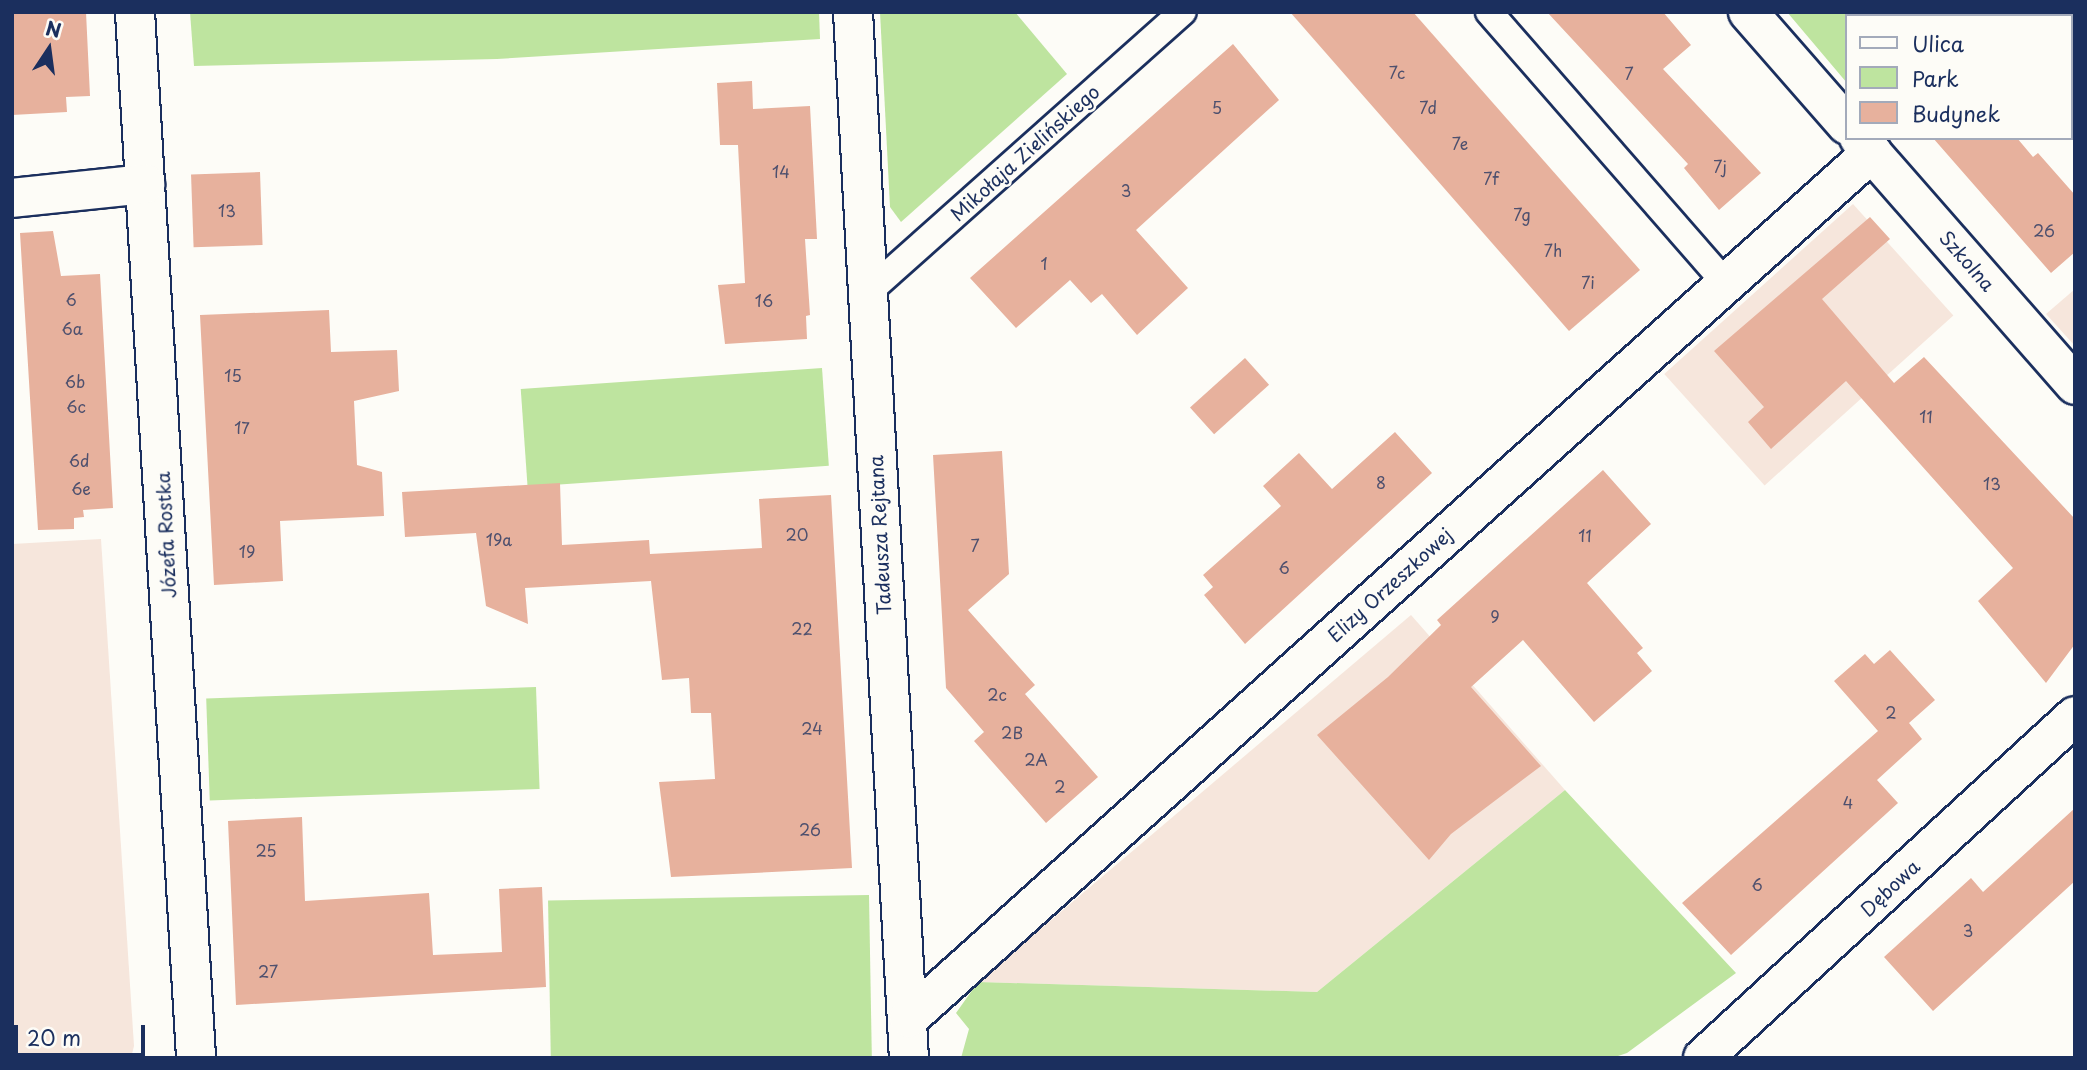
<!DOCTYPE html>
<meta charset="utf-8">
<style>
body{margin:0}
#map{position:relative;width:2087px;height:1070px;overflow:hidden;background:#fdfcf7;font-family:"Playpen Sans",sans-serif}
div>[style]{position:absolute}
.built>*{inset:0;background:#f6e6dc;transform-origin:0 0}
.green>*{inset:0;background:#bee49f;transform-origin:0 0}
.building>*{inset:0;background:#e7b19d;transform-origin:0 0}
.roads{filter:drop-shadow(2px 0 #1b2f5e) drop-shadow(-2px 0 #1b2f5e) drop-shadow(0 2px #1b2f5e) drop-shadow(0 -2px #1b2f5e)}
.service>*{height:26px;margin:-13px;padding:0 13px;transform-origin:13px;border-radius:13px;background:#fdfcf7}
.minor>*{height:38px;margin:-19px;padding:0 19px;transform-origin:19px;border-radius:19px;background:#fdfcf7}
span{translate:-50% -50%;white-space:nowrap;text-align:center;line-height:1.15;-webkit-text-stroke:5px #fdfcf7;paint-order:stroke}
.number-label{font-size:16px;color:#4e506e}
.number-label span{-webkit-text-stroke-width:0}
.street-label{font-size:19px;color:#1b2f5e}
.frame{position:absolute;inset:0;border:14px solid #1b2f5e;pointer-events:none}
.legend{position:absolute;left:1845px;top:14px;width:228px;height:126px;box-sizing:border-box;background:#fdfcf7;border:2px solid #a3aaba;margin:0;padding:9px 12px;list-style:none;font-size:21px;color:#1b2f5e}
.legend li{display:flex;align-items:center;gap:14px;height:35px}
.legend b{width:35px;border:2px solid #a3aaba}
.north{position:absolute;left:14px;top:14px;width:70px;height:70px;-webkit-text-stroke:5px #fdfcf7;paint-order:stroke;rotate:13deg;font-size:19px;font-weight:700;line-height:28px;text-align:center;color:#1b2f5e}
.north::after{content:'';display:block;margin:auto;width:24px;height:32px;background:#1b2f5e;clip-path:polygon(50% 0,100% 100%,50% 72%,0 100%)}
.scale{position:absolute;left:14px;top:1025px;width:131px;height:32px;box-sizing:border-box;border:4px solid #1b2f5e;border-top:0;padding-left:9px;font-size:21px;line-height:24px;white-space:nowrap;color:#1b2f5e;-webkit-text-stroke:5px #fdfcf7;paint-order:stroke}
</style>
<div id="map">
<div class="built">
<div style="left:1853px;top:204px;width:150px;height:254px;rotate:48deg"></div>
<div style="clip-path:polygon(2075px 289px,2075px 346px,2046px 314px)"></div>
<div style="clip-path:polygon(101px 539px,134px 1046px,131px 1058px,12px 1058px,12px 544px)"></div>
<div style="clip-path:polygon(1411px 615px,1565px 790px,1317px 992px,978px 982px)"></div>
</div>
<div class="green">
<div style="clip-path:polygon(190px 12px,819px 12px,820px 39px,497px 59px,194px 66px)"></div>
<div style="clip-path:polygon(880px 12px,1015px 12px,1067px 74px,901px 222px,890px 207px)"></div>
<div style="clip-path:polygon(1787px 12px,2029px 12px,1847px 16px,1847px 83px)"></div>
<div style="left:822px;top:368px;width:98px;height:302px;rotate:86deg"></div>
<div style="left:536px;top:687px;width:102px;height:330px;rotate:88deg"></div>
<div style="clip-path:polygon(1565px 790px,1736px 973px,1627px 1053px,1612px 1058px,961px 1058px,969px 1029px,956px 1013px,978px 982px,1317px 992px)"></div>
<div style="left:869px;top:895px;width:163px;height:321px;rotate:89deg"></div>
</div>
<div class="building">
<div style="clip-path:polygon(12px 12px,86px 12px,90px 96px,66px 97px,67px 112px,12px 115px)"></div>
<div style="clip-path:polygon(1290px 12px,1413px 12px,1640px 270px,1569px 331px)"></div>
<div style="clip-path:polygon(1547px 12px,1663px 12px,1691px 45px,1663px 69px,1761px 173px,1719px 210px,1684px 168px,1688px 164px)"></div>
<div style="clip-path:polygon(1233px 44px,1279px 100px,1136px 230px,1188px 288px,1137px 335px,1102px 294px,1091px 303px,1070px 280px,1016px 328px,970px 278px)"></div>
<div style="clip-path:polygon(752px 81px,753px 109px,810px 106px,817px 239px,805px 239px,810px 315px,806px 316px,807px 339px,725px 344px,718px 285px,745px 283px,738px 145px,720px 145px,717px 83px)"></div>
<div style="clip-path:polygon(1933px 138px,2017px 138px,2033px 157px,2038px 153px,2075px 195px,2075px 252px,2051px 273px)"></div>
<div style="left:260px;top:172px;width:73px;height:69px;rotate:88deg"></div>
<div style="clip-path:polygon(1870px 217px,1890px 239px,1822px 299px,1894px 383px,1924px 357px,2075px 519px,2075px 644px,2046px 683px,1978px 601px,2013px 568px,1846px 381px,1771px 449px,1748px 422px,1764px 407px,1714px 351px)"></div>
<div style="clip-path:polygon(53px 231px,61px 276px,100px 274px,113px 508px,83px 510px,84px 517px,74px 518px,74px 529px,38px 530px,20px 233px)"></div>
<div style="clip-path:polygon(329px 310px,331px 352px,397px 350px,399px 391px,354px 401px,357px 465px,382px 472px,384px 516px,280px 521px,283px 581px,214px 585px,200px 315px)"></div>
<div style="left:1245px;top:358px;width:36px;height:74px;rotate:48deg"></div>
<div style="clip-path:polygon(1395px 432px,1432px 473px,1245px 644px,1204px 595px,1213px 587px,1203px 575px,1281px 506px,1263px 486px,1299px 453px,1332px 489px)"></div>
<div style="clip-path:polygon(1002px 451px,1009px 574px,968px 610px,1035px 685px,1025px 694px,1098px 777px,1046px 823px,974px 741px,984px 732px,946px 688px,933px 455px)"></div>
<div style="clip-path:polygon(1603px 470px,1651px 524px,1587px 583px,1643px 648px,1637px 653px,1652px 671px,1594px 722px,1523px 640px,1471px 687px,1541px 766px,1451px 834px,1429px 860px,1317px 735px,1388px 677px,1441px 625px,1437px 620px)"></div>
<div style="clip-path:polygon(560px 483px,562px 545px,649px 540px,650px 554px,762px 548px,759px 499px,831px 495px,852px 868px,671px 877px,659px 782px,715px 779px,711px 713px,691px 713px,689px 678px,662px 680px,651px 581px,525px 588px,528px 624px,486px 606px,476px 533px,405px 537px,402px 492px)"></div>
<div style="clip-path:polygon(1890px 650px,1935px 700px,1909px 723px,1922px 739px,1877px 780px,1898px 803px,1731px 955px,1682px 903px,1878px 731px,1834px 681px,1865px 654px,1874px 664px)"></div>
<div style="clip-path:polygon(2075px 808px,2075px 881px,1933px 1011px,1884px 957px,1971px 878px,1983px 892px)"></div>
<div style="clip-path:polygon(302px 817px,305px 901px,429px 893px,433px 955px,502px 952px,499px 889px,542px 887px,546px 987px,236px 1005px,228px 821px)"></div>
</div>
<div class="roads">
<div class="service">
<div style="left:1489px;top:12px;width:359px;rotate:48.9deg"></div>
<div style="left:866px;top:294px;width:424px;rotate:-41.7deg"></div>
</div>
<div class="minor">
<div style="left:135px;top:12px;width:1048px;rotate:86.66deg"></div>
<div style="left:853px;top:12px;width:1047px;rotate:86.94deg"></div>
<div style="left:1748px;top:12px;width:150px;rotate:48.8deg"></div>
<div style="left:1859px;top:138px;width:328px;rotate:48.8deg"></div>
<div style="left:12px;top:198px;width:134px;rotate:-6deg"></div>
<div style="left:909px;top:1018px;width:1295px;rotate:-41.96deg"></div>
<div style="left:1703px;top:1058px;width:505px;rotate:-42.59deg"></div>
</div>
</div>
<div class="number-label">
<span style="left:1397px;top:72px">7c</span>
<span style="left:1629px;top:73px">7</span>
<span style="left:1217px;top:107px">5</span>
<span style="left:1428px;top:107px">7d</span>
<span style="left:1460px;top:143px">7e</span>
<span style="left:1720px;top:166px">7j</span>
<span style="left:781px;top:171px">14</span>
<span style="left:1491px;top:178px">7f</span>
<span style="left:1126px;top:190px">3</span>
<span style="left:227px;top:210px">13</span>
<span style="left:1522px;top:214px">7g</span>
<span style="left:2044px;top:230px">26</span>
<span style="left:1553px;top:250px">7h</span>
<span style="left:1044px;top:263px">1</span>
<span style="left:1588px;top:282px">7i</span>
<span style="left:71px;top:299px">6</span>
<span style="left:764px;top:300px">16</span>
<span style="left:72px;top:328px">6a</span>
<span style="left:233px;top:375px">15</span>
<span style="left:75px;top:381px">6b</span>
<span style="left:76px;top:406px">6c</span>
<span style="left:1926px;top:416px">11</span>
<span style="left:242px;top:427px">17</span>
<span style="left:79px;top:460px">6d</span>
<span style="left:1381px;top:482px">8</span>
<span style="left:1992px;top:483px">13</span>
<span style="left:81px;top:488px">6e</span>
<span style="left:797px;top:534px">20</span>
<span style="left:1585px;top:535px">11</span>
<span style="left:499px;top:539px">19a</span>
<span style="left:975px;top:545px">7</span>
<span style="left:247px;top:551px">19</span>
<span style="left:1284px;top:567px">6</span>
<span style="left:1495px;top:616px">9</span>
<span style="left:802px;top:628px">22</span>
<span style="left:997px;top:694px">2c</span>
<span style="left:1891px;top:712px">2</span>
<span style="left:812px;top:728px">24</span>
<span style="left:1012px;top:732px">2B</span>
<span style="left:1036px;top:759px">2A</span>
<span style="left:1060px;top:786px">2</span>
<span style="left:1848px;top:802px">4</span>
<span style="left:810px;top:829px">26</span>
<span style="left:266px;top:850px">25</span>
<span style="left:1757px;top:884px">6</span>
<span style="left:1968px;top:930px">3</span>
<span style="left:268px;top:971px">27</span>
</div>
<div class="street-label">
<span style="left:1025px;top:153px;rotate:-42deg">Mikołaja Zielińskiego</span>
<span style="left:1967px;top:261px;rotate:49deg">Szkolna</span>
<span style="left:166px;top:535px;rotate:-93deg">Józefa Rostka</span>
<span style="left:880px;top:535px;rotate:-93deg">Tadeusza Rejtana</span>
<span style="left:1390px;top:585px;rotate:-42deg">Elizy Orzeszkowej</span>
<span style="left:1890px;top:888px;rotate:-43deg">Dębowa</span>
</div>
<div class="frame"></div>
<ul class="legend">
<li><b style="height:9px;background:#fdfcf7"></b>Ulica</li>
<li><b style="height:19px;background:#bee49f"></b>Park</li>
<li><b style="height:19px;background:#e7b19d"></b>Budynek</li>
</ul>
<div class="north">N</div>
<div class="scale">20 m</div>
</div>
